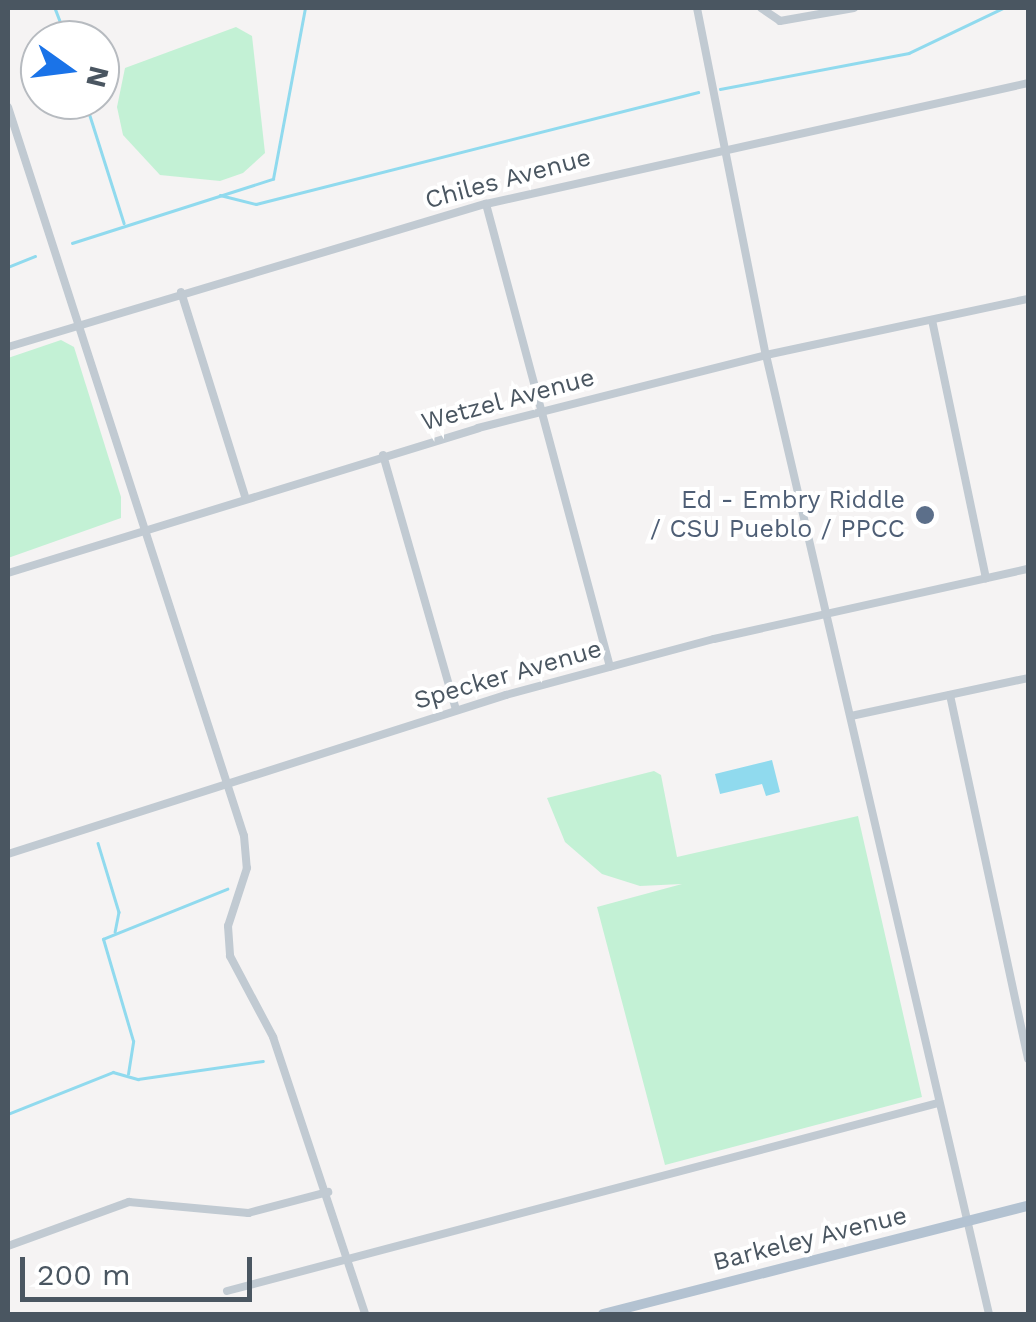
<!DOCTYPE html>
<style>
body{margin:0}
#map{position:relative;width:1036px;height:1322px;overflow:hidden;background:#f5f3f3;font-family:"Work Sans",sans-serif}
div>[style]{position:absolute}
.green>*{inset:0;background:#c3f1d5}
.water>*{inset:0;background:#90daee}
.stream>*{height:2.5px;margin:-1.25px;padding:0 1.25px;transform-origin:1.25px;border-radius:1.25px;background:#90daee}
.minor>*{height:8px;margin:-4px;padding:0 4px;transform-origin:4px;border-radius:4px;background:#c1cad2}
.major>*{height:10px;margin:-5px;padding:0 5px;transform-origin:5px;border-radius:5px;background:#b3c2d1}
.dots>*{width:28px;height:28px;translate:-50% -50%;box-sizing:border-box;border:5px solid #fff;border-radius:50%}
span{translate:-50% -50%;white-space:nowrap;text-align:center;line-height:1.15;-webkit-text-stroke:8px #fff;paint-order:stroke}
.street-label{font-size:25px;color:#4a5661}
.service-label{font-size:25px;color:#4e5e75}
.right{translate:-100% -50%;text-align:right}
.frame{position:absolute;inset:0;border:10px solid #4a5661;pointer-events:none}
.north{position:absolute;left:20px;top:20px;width:100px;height:100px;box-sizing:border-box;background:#fff;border:2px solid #b7bbc0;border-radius:50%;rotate:104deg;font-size:28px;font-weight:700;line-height:40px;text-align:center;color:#4a5661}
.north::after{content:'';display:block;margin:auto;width:35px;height:45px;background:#1a73e8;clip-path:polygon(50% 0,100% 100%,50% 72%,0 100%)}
.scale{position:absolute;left:20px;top:1257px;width:232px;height:45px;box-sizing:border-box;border:5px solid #4a5661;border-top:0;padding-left:12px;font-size:30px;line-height:35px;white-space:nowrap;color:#4a5661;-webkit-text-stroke:8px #fff;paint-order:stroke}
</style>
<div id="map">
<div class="green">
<div style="clip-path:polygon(236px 27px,252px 36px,265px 153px,243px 173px,220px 181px,160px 175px,123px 135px,117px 107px,125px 68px)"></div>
<div style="clip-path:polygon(61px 340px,74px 347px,121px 497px,121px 518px,8px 558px,8px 358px)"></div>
<div style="clip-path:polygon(654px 771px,661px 775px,677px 857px,858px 816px,922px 1097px,665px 1165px,597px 907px,682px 884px,640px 886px,602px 874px,565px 842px,547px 798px)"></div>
</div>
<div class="water">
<div style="clip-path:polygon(772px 760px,780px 792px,766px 796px,762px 784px,720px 794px,715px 774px)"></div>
</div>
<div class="stream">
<div style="left:55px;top:8px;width:34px;rotate:69deg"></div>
<div style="left:720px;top:89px;width:192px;rotate:-10.8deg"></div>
<div style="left:909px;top:53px;width:104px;rotate:-25.6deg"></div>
<div style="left:85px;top:100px;width:129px;rotate:72.4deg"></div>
<div style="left:220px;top:195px;width:37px;rotate:14deg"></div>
<div style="left:256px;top:204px;width:456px;rotate:-14.2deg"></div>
<div style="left:72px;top:243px;width:211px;rotate:-17.7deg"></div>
<div style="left:273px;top:179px;width:174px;rotate:-79.4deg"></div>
<div style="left:8px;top:267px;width:29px;rotate:-22deg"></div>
<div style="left:98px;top:843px;width:72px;rotate:73.1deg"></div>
<div style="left:119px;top:912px;width:20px;rotate:101deg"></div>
<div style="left:128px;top:1074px;width:33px;rotate:-81deg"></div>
<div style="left:133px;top:1041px;width:106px;rotate:-106.4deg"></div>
<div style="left:103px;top:939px;width:134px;rotate:-22deg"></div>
<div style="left:8px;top:1114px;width:113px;rotate:-21.8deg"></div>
<div style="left:113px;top:1072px;width:26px;rotate:16deg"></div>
<div style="left:138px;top:1079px;width:126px;rotate:-8.2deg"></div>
</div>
<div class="minor">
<div style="left:697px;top:8px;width:354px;rotate:78.8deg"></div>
<div style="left:766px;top:355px;width:985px;rotate:76.91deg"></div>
<div style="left:761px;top:8px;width:23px;rotate:34deg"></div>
<div style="left:780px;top:21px;width:75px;rotate:-10deg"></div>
<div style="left:8px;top:107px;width:766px;rotate:72.06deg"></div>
<div style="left:244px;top:836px;width:32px;rotate:85deg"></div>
<div style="left:247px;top:868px;width:61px;rotate:108.1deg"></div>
<div style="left:228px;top:926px;width:30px;rotate:86deg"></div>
<div style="left:230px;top:956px;width:92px;rotate:62deg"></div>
<div style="left:273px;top:1037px;width:292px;rotate:71.6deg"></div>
<div style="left:486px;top:204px;width:479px;rotate:75deg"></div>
<div style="left:181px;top:292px;width:214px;rotate:72.6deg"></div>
<div style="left:932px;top:320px;width:264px;rotate:78.2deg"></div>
<div style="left:8px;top:347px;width:499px;rotate:-16.7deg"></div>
<div style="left:486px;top:204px;width:555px;rotate:-12.58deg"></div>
<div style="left:383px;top:455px;width:264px;rotate:74deg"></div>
<div style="left:8px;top:573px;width:492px;rotate:-17.1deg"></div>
<div style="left:478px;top:428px;width:297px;rotate:-14.2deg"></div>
<div style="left:766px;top:355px;width:268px;rotate:-12.1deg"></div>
<div style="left:950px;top:695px;width:372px;rotate:77.9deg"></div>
<div style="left:851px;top:716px;width:181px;rotate:-12.1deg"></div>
<div style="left:8px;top:854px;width:523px;rotate:-17.71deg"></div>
<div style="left:506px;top:695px;width:215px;rotate:-15.1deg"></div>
<div style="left:714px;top:639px;width:322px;rotate:-12.6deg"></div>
<div style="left:8px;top:1246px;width:129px;rotate:-20deg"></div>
<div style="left:129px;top:1202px;width:120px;rotate:5.3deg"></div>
<div style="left:248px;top:1213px;width:83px;rotate:-14.7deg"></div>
<div style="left:227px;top:1291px;width:735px;rotate:-14.81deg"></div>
</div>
<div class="major">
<div style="left:603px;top:1314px;width:439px;rotate:-14.3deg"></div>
</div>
<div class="dots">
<div style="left:925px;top:515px;background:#5c6f8a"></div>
</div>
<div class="street-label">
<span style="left:508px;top:179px;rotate:-15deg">Chiles Avenue</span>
<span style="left:508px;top:400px;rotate:-15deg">Wetzel Avenue</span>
<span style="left:508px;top:675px;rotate:-16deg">Specker Avenue</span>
<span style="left:810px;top:1239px;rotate:-14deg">Barkeley Avenue</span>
</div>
<div class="service-label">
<span class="right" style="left:905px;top:515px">Ed - Embry Riddle<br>/ CSU Pueblo / PPCC</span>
</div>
<div class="frame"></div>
<div class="north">N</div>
<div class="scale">200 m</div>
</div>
